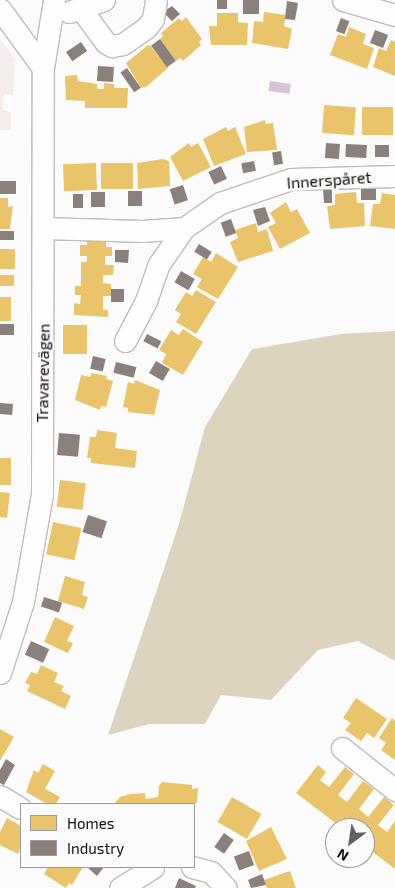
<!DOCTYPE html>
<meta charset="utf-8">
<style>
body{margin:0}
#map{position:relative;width:395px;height:888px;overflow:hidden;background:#fbfbfb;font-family:"Exo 2",sans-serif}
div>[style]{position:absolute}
.built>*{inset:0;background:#f5edec}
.forest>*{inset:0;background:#ddd4c0}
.water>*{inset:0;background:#d7c2d7;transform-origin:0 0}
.homes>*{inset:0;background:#e9c46a;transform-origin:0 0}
.industry>*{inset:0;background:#8a817c;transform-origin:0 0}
.roads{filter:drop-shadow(1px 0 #c0bbbb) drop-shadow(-1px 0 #c0bbbb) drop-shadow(0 1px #c0bbbb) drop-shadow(0 -1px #c0bbbb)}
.minor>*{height:21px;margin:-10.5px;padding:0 10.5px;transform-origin:10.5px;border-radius:10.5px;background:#fefefe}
span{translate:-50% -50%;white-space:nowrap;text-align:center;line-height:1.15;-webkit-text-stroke:5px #fbfbfb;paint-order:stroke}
.street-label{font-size:16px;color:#140b0a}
.legend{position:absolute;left:20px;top:803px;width:175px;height:65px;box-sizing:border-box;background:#fbfbfb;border:1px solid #9f9b9b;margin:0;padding:6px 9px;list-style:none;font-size:15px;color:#140b0a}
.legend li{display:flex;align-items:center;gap:10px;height:25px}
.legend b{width:25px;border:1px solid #9f9b9b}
.north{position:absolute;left:325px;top:818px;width:50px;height:50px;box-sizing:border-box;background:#fbfbfb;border:1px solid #9f9b9b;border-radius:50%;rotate:211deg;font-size:14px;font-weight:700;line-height:20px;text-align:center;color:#140b0a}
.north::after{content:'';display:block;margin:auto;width:18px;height:22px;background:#655f5e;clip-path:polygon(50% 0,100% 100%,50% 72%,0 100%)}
</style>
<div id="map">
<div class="built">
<div style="clip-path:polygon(0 38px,15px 59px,13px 95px,4px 94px,3px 110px,11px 112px,11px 130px,0 130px)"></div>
</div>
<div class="forest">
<div style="clip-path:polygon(395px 331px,395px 661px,358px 641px,318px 650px,271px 700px,221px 695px,205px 724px,149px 724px,108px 735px,179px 524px,205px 427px,252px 349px,341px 334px)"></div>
</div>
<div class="water">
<div style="left:270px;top:81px;width:21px;height:10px;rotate:8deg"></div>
</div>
<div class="homes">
<div style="clip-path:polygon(264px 12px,286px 15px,284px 26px,292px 29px,288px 49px,252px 43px,254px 21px,263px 22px)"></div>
<div style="clip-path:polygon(217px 13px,238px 13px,238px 22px,248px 23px,247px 45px,211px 45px,209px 26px,217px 26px)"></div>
<div style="clip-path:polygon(186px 17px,202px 39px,199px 42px,201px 45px,183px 61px,180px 58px,176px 61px,160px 39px,163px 36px,161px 33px,179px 18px,182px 21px)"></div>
<div style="clip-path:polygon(349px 27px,366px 34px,363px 44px,374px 48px,367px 69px,330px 55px,338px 34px,346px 37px)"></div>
<div style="clip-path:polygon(391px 40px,395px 42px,395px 76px,373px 67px,379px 48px,386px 51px)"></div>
<div style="clip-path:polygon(148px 45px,151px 46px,168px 68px,146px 87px,141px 88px,126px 63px)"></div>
<div style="clip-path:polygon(77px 75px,78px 81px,97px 84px,97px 89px,104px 89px,104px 83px,114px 84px,114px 88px,128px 88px,127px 108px,85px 108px,85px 101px,66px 100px,65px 76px)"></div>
<div style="left:324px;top:105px;width:32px;height:28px;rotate:4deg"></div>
<div style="left:362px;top:107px;width:31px;height:28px"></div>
<div style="clip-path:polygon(265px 120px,266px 124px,273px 123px,277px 150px,247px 152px,244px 127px)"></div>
<div style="clip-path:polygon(226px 127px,228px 131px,235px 127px,246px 154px,214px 166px,203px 139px)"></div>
<div style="clip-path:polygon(189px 143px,191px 147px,198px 143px,211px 167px,183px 181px,170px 157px)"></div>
<div style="clip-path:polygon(163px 159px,169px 161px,170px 186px,138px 189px,137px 163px)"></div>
<div style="left:96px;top:163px;width:27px;height:33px;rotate:88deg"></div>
<div style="left:101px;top:163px;width:32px;height:26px"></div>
<div style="clip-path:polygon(356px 192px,357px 203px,364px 203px,365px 226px,330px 229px,327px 206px,335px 205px,335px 194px)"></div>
<div style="clip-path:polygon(382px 193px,395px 195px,395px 229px,370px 226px,373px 204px,380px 204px)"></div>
<div style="clip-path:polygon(0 198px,8px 198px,8px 207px,13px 206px,10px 229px,0 229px)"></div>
<div style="clip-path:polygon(286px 202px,291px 212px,297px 209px,310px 233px,280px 249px,268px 227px,276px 223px,270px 213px)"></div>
<div style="clip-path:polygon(256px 223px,258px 232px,267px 229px,273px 251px,238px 262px,230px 242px,238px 238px,235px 230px)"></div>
<div style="clip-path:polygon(87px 235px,106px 235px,106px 247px,112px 247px,112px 256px,105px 256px,105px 265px,114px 265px,113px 275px,103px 275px,103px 283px,111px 284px,111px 296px,103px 296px,103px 310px,108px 310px,108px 317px,74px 315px,74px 303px,80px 304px,81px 295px,75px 295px,75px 286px,81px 286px,81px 262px,87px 262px,87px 256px,80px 256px,80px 245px,87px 245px)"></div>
<div style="left:0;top:249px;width:15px;height:20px"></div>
<div style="clip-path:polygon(216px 253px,238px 267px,218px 299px,197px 287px,202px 279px,193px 274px,203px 257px,211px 262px)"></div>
<div style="left:0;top:275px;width:14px;height:11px"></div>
<div style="clip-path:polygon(196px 290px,216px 302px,196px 334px,176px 322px,181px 314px,175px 310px,186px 292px,192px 296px)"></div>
<div style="left:0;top:297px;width:11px;height:24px"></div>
<div style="left:63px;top:325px;width:24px;height:29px"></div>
<div style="clip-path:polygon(183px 329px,203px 342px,183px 375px,162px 363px,166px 354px,159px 350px,171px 330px,179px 335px)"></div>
<div style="clip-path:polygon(91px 373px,107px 376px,106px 379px,113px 381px,106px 407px,101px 406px,100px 410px,75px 400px,81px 375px,90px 377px)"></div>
<div style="clip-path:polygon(135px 380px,160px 390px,154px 415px,128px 412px,128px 408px,123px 407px,128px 382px,134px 384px)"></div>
<div style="clip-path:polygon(97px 430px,117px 433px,115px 448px,137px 451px,135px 468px,91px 463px,91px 458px,87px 458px,90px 437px,96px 437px)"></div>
<div style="left:11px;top:458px;width:27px;height:11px;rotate:90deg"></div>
<div style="left:60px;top:480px;width:26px;height:27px;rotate:7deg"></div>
<div style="clip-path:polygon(0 492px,10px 493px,7px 518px,0 517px)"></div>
<div style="left:53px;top:522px;width:29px;height:33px;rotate:12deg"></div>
<div style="clip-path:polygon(65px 576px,85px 582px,82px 595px,88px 597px,84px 609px,58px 601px)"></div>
<div style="clip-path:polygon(55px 617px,74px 626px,67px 641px,73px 643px,68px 653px,44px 642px)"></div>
<div style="clip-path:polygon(41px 665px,58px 673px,54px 682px,64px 686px,61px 691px,71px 696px,65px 709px,27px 691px,30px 685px,25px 683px,31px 672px,37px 674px)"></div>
<div style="clip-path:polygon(356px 698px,387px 719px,374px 738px,367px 733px,361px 741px,345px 730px,351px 723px,343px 718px)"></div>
<div style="clip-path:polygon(392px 718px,395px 721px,395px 760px,381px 750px,386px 743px,379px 738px)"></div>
<div style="clip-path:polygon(0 729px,14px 737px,0 761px)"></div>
<div style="clip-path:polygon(43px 764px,55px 771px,45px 789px,60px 797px,56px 804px,47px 804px,26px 792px,34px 770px,38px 773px)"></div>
<div style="clip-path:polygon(318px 765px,326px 772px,320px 780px,329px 787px,345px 767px,354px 774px,338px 795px,347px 802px,363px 781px,374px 789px,359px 809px,368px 817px,384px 797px,394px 805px,378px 825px,387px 832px,395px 821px,395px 869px,365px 846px,365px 828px,342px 828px,296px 793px)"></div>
<div style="clip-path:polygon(162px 782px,192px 785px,192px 789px,198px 788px,197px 803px,114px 804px,120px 797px,130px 794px,145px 793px,146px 799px,158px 797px,159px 786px)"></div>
<div style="left:232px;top:797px;width:34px;height:29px;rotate:30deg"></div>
<div style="clip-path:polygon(7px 818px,21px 826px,21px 847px,18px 854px,0 845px,0 832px)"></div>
<div style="clip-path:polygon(271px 827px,287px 859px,259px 871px,246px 841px)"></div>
<div style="clip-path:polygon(48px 867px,83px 867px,72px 885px,69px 883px,66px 888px,44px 874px)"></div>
<div style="clip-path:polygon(290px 871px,296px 888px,267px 888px,264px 880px)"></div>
</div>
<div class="industry">
<div style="left:217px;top:0;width:10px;height:9px"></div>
<div style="left:243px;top:0;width:16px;height:14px"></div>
<div style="clip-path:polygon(287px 1px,298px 3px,295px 20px,285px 19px)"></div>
<div style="clip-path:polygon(172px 6px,180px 14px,172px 21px,163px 12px)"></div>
<div style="left:341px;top:18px;width:9px;height:14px;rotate:21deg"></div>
<div style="left:375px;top:30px;width:14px;height:14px;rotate:21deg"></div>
<div style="left:160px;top:39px;width:27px;height:11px;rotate:54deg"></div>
<div style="left:81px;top:42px;width:11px;height:18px;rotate:56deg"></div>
<div style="left:98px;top:66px;width:16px;height:15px;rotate:4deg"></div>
<div style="left:127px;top:68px;width:24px;height:8px;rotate:55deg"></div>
<div style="left:326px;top:143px;width:14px;height:15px;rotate:4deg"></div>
<div style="left:346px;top:144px;width:21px;height:13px;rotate:3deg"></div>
<div style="left:375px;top:145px;width:14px;height:12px"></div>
<div style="left:281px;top:151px;width:13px;height:9px;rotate:81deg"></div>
<div style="left:254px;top:161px;width:10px;height:13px;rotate:79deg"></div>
<div style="left:221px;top:166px;width:14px;height:14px;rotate:65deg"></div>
<div style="left:0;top:181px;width:16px;height:13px"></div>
<div style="left:183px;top:185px;width:16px;height:14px;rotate:72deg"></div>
<div style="left:361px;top:186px;width:15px;height:14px"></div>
<div style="clip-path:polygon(332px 188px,332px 203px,324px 203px,323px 189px)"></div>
<div style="left:142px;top:191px;width:15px;height:14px;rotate:90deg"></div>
<div style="left:91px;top:192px;width:14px;height:15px"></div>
<div style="left:73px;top:194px;width:10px;height:14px"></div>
<div style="clip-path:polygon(265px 207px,270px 221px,258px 226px,253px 210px)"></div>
<div style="left:231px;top:219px;width:15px;height:11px;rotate:70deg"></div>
<div style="left:0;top:231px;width:14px;height:9px"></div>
<div style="left:199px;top:244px;width:15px;height:9px;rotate:32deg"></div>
<div style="clip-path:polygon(115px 250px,129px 250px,128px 263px,115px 262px)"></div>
<div style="left:181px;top:271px;width:16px;height:13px;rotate:30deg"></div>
<div style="left:111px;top:289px;width:13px;height:13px"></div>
<div style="left:0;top:324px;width:14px;height:11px"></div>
<div style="left:147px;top:334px;width:16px;height:8px;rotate:27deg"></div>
<div style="left:93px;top:356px;width:13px;height:13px;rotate:13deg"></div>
<div style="left:156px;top:361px;width:16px;height:14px;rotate:30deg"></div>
<div style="left:116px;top:362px;width:21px;height:11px;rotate:14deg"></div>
<div style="left:0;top:403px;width:13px;height:11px;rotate:4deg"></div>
<div style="left:59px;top:433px;width:21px;height:22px;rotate:5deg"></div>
<div style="left:88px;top:515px;width:20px;height:18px;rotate:18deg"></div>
<div style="left:44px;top:597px;width:19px;height:10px;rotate:18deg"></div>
<div style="left:31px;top:641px;width:20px;height:15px;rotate:24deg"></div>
<div style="clip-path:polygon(6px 759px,15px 765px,4px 785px,0 783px,0 770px)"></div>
<div style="left:224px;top:833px;width:12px;height:17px;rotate:35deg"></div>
<div style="left:249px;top:851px;width:15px;height:16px;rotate:70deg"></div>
<div style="clip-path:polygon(87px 867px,104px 867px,97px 876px)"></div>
<div style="clip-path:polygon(262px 874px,266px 885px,251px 888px,248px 880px)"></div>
<div style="clip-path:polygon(179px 878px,196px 886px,195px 888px,175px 888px)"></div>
</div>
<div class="roads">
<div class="minor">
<div style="left:343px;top:0;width:54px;rotate:16.1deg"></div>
<div style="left:0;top:9px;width:73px;rotate:53.9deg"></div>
<div style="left:81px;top:9px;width:42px;rotate:53.7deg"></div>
<div style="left:106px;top:43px;width:7px;rotate:27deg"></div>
<div style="left:112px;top:46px;width:11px;rotate:-10deg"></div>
<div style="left:123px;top:44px;width:28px;rotate:-35deg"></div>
<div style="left:146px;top:28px;width:11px;rotate:-52deg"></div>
<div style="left:153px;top:19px;width:19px;rotate:-81deg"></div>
<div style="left:69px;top:12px;width:37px;rotate:-19deg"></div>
<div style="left:44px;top:228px;width:98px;rotate:1.8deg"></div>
<div style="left:142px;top:231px;width:42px;rotate:-4.1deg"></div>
<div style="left:184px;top:228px;width:44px;rotate:-34.8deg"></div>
<div style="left:220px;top:203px;width:75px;rotate:-18.7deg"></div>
<div style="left:291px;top:179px;width:104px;rotate:-1.7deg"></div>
<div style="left:125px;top:341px;width:45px;rotate:-62.3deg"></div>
<div style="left:146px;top:301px;width:39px;rotate:-71deg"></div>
<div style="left:159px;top:264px;width:44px;rotate:-55.2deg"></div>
<div style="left:0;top:673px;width:75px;rotate:-72.1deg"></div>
<div style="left:23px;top:602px;width:110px;rotate:-80deg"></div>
<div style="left:42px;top:494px;width:426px;rotate:-89.9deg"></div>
<div style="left:43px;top:68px;width:69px;rotate:-80.8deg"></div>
<div style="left:342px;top:748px;width:68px;rotate:38.4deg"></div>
<div style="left:0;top:796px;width:23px;rotate:31deg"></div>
<div style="left:192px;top:867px;width:20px;rotate:15deg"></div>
<div style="left:211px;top:872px;width:22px;rotate:47deg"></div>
<div style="left:120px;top:888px;width:39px;rotate:-32deg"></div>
</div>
</div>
<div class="street-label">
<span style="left:329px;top:180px;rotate:-4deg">Innerspåret</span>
<span style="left:43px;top:373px;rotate:-89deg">Travarevägen</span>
</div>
<ul class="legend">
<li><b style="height:14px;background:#e9c46a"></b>Homes</li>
<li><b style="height:14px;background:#8a817c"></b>Industry</li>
</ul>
<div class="north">N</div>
</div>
